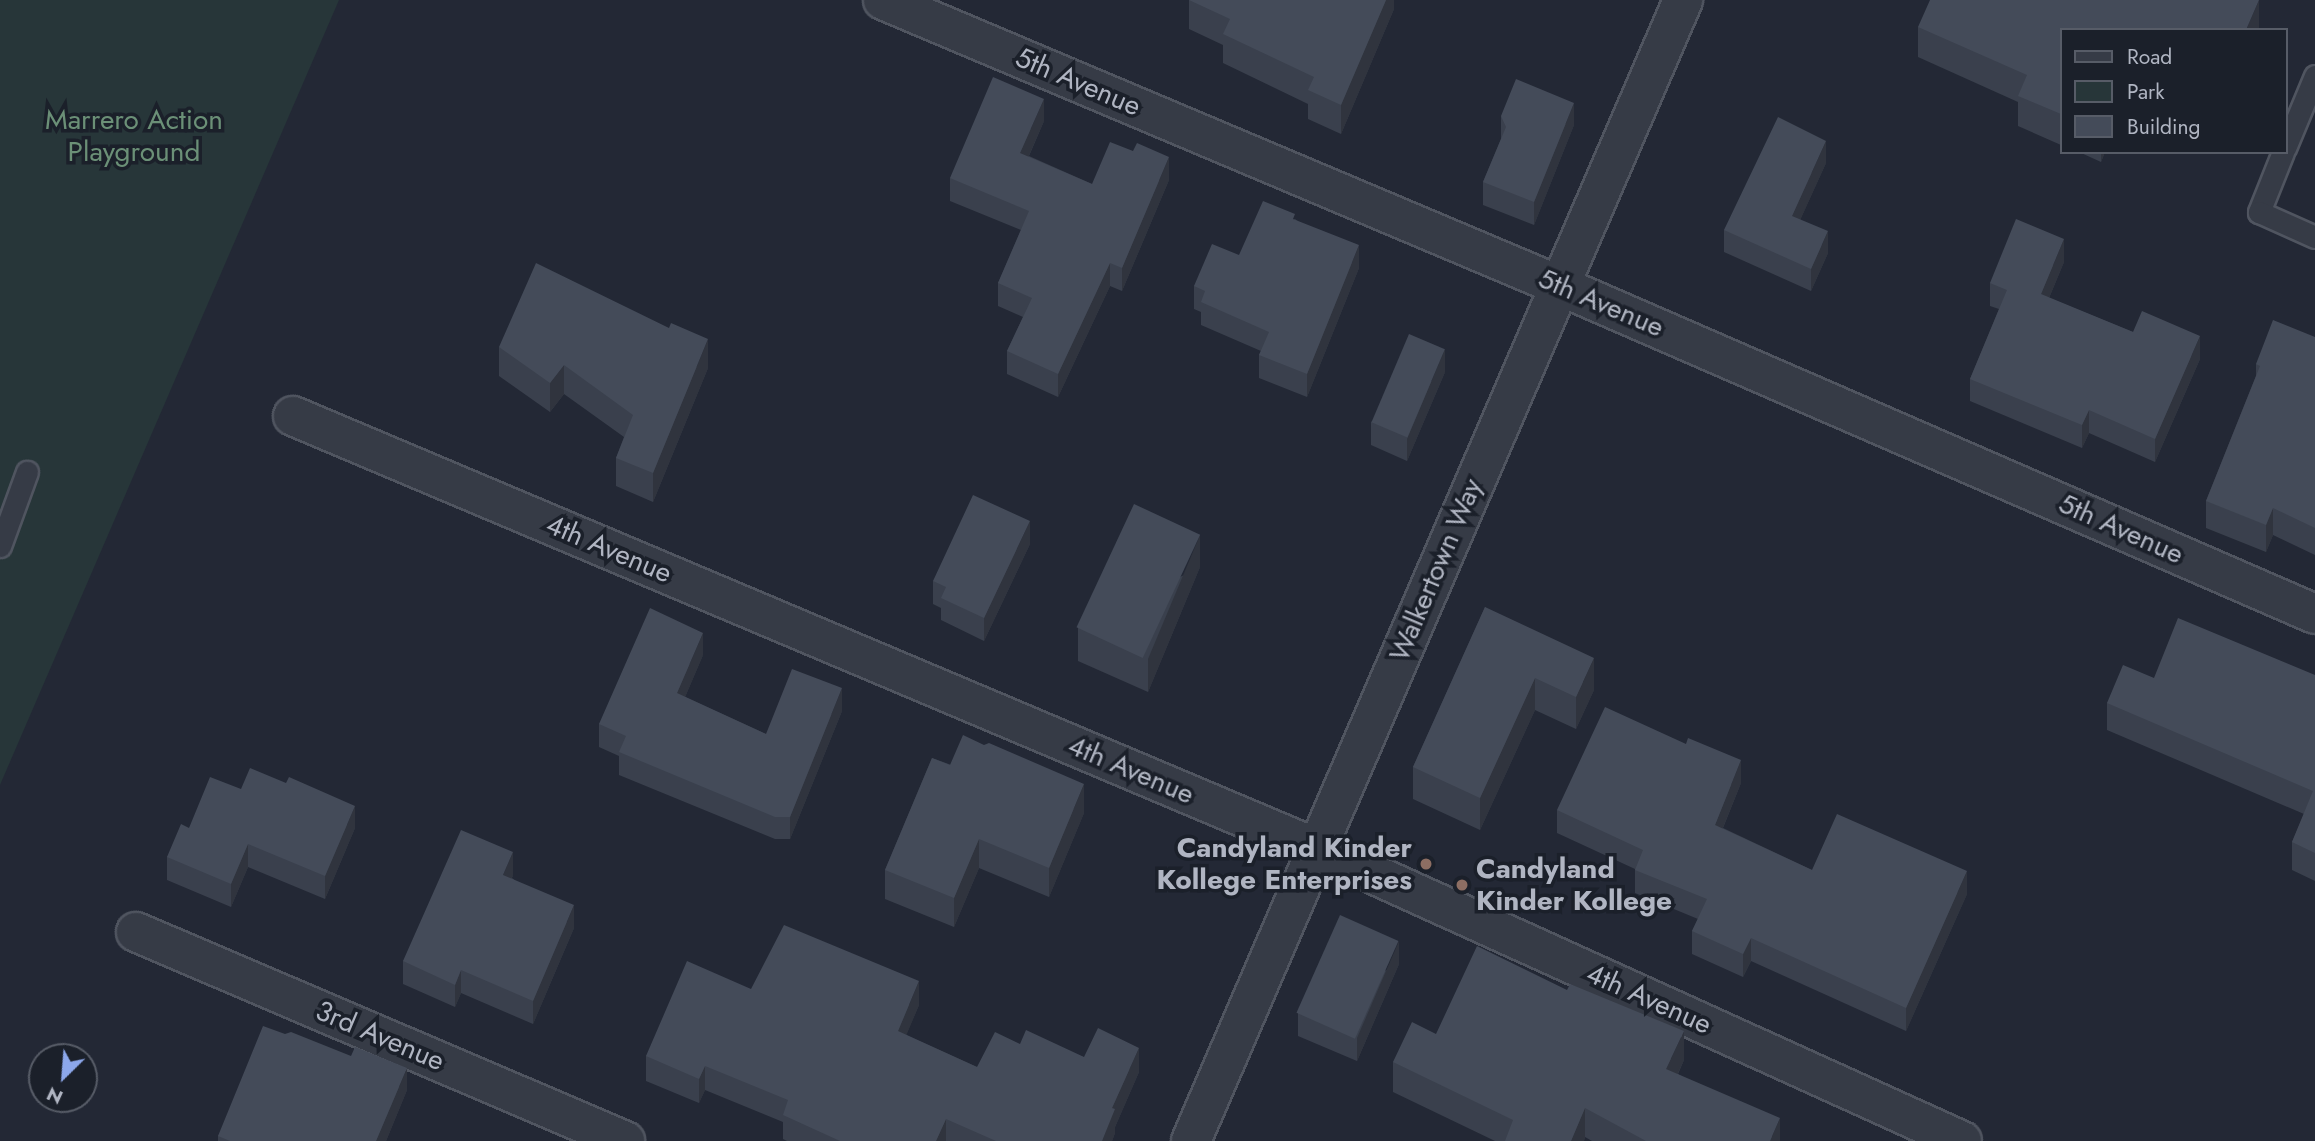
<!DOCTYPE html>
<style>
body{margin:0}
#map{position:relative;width:2315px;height:1141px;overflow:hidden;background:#232835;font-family:Jost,sans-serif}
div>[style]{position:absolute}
.green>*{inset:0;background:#273639}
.roads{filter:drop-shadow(2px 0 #505560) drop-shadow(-2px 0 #505560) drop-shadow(0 2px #505560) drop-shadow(0 -2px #505560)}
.service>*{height:21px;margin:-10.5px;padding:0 10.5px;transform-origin:10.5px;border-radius:10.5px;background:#363b46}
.minor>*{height:38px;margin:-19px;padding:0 19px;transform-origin:19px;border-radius:19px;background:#363b46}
.wall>*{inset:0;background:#3a404d}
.shaded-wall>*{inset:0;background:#30343e}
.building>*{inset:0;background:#444b59;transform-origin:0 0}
.dots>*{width:19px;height:19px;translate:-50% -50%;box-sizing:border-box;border:4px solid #1b202a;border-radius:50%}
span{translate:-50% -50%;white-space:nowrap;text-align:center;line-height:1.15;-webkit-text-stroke:7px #1b202a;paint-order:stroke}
.street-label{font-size:28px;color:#b0b5c2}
.park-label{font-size:28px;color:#6b9077}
.poi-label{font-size:28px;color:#b0b5c2;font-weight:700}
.right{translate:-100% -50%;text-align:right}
.left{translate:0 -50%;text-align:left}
.legend{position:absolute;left:2060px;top:28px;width:228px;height:126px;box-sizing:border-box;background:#1b202a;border:2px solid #575c67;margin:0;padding:9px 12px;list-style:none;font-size:21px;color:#b0b5c2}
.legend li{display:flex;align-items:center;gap:14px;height:35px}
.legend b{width:35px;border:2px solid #575c67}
.north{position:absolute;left:28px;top:1043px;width:70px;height:70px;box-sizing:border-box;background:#1b202a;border:2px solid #575c67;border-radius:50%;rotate:205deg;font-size:19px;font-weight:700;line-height:28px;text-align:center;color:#b0b5c2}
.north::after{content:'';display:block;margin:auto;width:24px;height:32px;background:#8ca7eb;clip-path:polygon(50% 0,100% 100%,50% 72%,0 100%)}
</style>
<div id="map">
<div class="green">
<div style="clip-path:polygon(0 0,339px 0,0 785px)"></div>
</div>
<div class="roads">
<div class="service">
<div style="left:2285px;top:148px;width:78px;rotate:-67.4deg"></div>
<div style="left:2283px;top:152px;width:65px;rotate:111.8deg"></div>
<div style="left:2259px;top:212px;width:61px;rotate:24.1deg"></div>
<div style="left:0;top:546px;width:79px;rotate:-70deg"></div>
</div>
<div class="minor">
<div style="left:883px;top:0;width:733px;rotate:22.89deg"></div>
<div style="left:1558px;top:285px;width:825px;rotate:23.49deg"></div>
<div style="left:293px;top:416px;width:1113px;rotate:22.9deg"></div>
<div style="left:1318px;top:849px;width:707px;rotate:24.39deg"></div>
<div style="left:136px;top:932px;width:532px;rotate:23.14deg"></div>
<div style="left:1191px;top:1141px;width:1243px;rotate:-66.67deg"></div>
</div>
</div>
<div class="wall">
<div style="clip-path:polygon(1189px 0,1394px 0,1394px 9px,1341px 134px,1308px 119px,1308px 104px,1223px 63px,1223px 45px,1189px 29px)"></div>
<div style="clip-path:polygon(1918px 27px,2061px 30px,2061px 145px,2018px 126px,2018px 102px,1918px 57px)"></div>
<div style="clip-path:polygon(1501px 116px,1574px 125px,1534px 225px,1483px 205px,1483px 182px,1501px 139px)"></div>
<div style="clip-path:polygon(1044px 121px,1029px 156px,1092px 184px,1169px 180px,1122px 291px,1110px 286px,1058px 397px,1007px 374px,1007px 351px,1023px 317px,998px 306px,998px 283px,1021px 230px,950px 201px,950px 178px)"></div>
<div style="clip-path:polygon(2079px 152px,2105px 152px,2101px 162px)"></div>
<div style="clip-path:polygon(1826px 163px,1800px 220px,1828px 253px,1811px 291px,1724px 252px,1724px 230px)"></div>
<div style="clip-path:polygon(1295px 219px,1359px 268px,1307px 397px,1259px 378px,1259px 355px,1261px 351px,1201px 325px,1201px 312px,1194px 309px,1194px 286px,1239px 255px)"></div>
<div style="clip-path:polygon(2064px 262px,2049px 298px,2200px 359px,2155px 462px,2089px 433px,2082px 448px,1970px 401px,1970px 379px,1999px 309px,1990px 306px,1990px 283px)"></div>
<div style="clip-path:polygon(2315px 337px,2315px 555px,2273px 535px,2266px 552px,2206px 528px,2206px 501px,2256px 376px,2256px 364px)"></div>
<div style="clip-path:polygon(499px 347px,708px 368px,653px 502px,616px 486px,616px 458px,624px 437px,564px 394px,550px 412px,499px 376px)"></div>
<div style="clip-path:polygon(1445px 372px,1407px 461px,1371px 445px,1371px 422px)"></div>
<div style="clip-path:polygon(1030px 544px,984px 641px,941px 620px,941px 608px,933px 604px,933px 581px)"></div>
<div style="clip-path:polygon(1200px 567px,1148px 692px,1078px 661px,1078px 628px)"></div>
<div style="clip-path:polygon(1485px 607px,1594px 690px,1576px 729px,1535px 710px,1480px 830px,1413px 799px,1413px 767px)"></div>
<div style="clip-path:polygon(703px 655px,685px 697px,766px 734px,842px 711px,790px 839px,775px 839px,619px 775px,619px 756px,599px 747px,599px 724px)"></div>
<div style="clip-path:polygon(2315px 675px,2315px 881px,2292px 870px,2292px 842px,2304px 814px,2107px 730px,2107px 703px,2154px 678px)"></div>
<div style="clip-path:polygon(932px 758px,1084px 813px,1049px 897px,979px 868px,954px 927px,885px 899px,885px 870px)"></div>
<div style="clip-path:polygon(1741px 783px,1723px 828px,1812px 870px,1967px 894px,1906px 1031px,1751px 961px,1743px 977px,1692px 954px,1692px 931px,1698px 919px,1635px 893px,1635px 869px,1557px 833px,1557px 810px)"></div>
<div style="clip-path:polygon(241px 789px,355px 828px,325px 899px,248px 867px,231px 907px,167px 880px,167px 857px,189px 828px)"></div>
<div style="clip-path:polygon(513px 875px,512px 878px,574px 928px,533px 1024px,461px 993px,455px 1007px,403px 984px,403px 961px)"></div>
<div style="clip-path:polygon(1399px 964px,1357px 1061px,1298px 1036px,1298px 1013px)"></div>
<div style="clip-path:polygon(751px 989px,919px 1005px,906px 1035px,977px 1067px,1020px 1044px,1084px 1057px,1139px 1072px,1115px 1127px,1115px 1133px,1112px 1141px,787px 1141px,783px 1139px,783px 1122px,705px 1090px,699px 1103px,646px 1081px,646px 1056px)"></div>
<div style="clip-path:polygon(285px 1034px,407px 1090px,386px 1141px,218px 1141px,218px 1136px)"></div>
<div style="clip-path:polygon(1436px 1034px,1684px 1060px,1678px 1074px,1780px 1141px,1592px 1141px,1585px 1137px,1584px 1141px,1495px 1141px,1393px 1092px,1393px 1062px)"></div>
</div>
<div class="shaded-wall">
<div style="clip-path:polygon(1386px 0,1394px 0,1394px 9px,1341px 134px,1341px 105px)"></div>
<div style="clip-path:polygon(2259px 0,2259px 30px,2246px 30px)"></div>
<div style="clip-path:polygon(1044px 99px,1044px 121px,1020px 176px,1020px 153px)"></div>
<div style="clip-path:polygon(1574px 103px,1574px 125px,1534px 225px,1534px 202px)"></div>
<div style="clip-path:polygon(1826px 141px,1826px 163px,1792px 238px,1792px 216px)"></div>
<div style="clip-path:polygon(2101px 152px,2105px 152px,2101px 162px)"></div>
<div style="clip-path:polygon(1169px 157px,1169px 180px,1122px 291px,1122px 268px)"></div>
<div style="clip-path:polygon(1828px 231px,1828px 253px,1811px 291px,1811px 269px)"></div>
<div style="clip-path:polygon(2064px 239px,2064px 262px,2041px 317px,2041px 294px)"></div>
<div style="clip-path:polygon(1359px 245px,1359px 268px,1307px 397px,1307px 374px)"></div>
<div style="clip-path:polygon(1110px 263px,1110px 286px,1058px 397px,1058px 374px)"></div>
<div style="clip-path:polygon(2200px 336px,2200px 359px,2155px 462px,2155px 439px)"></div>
<div style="clip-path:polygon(708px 339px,708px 368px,653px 502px,653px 473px)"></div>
<div style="clip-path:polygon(1445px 349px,1445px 372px,1407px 461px,1407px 439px)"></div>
<div style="clip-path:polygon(564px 365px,564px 394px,550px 412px,550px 383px)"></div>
<div style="clip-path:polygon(2089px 410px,2089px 433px,2082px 448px,2082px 425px)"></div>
<div style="clip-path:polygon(2273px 508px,2273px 535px,2266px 552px,2266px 525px)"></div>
<div style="clip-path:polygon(1030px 521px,1030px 544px,984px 641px,984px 618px)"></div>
<div style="clip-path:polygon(1200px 535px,1200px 567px,1148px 692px,1148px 659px)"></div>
<div style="clip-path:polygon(703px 633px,703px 655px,677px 716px,677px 693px)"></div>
<div style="clip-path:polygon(1594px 658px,1594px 690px,1576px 729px,1576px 697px)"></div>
<div style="clip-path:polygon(1535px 678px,1535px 710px,1480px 830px,1480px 798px)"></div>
<div style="clip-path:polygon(842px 688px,842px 711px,790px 839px,790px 817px)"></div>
<div style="clip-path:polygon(1741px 760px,1741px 783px,1715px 847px,1715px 825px)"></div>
<div style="clip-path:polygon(1084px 784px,1084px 813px,1049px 897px,1049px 868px)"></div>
<div style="clip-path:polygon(355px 806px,355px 828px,325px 899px,325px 876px)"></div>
<div style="clip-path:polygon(979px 839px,979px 868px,954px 927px,954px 898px)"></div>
<div style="clip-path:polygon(248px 844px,248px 867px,231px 907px,231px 884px)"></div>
<div style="clip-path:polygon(513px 852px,513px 875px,503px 897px,503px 875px)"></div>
<div style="clip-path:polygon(1967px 871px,1967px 894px,1906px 1031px,1906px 1008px)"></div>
<div style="clip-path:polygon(574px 905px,574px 928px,533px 1024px,533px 1001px)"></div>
<div style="clip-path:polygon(1751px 938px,1751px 961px,1743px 977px,1743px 954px)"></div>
<div style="clip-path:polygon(1399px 941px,1399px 964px,1357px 1061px,1357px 1038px)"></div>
<div style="clip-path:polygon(461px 970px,461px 993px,455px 1007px,455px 985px)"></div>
<div style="clip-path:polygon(919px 981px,919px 1005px,898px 1055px,898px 1031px)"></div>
<div style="clip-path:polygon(1684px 1031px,1684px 1060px,1666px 1099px,1666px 1069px)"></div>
<div style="clip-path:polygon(1139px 1048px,1139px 1072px,1115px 1127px,1115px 1133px,1112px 1141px,1102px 1141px,1112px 1108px)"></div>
<div style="clip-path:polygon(705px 1066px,705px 1090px,699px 1103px,699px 1079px)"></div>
<div style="clip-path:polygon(407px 1068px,407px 1090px,386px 1141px,376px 1141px)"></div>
<div style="clip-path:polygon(1585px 1108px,1585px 1137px,1584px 1141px,1571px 1141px)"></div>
<div style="clip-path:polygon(1780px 1118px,1780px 1141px,1770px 1141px)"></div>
<div style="clip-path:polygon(946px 1119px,946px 1141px,936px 1141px)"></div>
</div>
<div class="building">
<div style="clip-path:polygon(1189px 0,1386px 0,1341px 105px,1308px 90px,1314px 77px,1223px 34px,1230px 19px)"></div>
<div style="clip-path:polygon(1930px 0,2259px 0,2246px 30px,2061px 30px,2061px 114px,2018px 96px,2027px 75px,1918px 27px)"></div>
<div style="clip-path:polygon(993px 77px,1044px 99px,1020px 153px,1092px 184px,1110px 142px,1133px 151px,1137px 143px,1169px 157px,1122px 268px,1110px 263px,1058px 374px,1007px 351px,1032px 298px,998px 283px,1029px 211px,950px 178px)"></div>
<div style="clip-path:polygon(1516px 79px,1574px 103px,1534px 202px,1483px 182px,1506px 127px,1501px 116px)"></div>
<div style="clip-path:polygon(1778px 117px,1826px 141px,1792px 216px,1828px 231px,1811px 269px,1724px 230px)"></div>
<div style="clip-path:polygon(1263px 201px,1295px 214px,1293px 219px,1359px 245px,1307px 374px,1259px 355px,1269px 332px,1201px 302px,1205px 291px,1194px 286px,1212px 244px,1239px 255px)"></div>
<div style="clip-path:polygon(2016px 219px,2064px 239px,2041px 294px,2133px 332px,2142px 311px,2200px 336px,2155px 439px,2089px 410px,2082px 425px,1970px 379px,2007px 290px,1990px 283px)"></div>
<div style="clip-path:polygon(536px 263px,669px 328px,671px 323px,708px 339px,653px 473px,616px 458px,633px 415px,564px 365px,550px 383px,499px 347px)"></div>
<div style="clip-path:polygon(2273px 320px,2315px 337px,2315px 528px,2273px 508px,2266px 525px,2206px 501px,2260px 366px,2256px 364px)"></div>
<div style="left:1409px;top:334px;width:39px;height:96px;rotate:23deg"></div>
<div style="clip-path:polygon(973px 495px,1030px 521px,984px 618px,941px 598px,946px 587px,933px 581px)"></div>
<div style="left:1134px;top:504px;width:73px;height:136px;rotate:25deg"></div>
<div style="clip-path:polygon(1485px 607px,1594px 658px,1576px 697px,1535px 678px,1480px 798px,1413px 767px)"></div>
<div style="clip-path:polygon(650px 608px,703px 633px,677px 693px,766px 734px,792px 669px,842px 688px,790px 817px,775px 817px,619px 752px,626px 736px,599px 724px)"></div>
<div style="clip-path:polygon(2178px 618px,2315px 675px,2315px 853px,2292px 842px,2313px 791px,2107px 703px,2123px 665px,2154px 678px)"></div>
<div style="clip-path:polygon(1605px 707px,1686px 744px,1688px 738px,1741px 760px,1715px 825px,1812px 870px,1837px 814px,1967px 871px,1906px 1008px,1751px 938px,1743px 954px,1692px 931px,1707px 899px,1635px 870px,1643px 850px,1557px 810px)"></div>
<div style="clip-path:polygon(963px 735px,984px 745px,989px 743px,1084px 784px,1049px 868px,979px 839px,954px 898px,885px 870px,932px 758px,950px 765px)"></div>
<div style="clip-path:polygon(250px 768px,286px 783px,289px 777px,355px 806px,325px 876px,248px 844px,231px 884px,167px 857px,181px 824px,189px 828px,210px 777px,241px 789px)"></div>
<div style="clip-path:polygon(461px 830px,513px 852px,503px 875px,574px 905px,533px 1001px,461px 970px,455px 985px,403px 961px)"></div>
<div style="left:1340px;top:915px;width:64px;height:107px;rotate:24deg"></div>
<div style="clip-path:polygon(784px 925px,919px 981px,898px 1031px,977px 1067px,995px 1032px,1020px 1044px,1026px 1030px,1084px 1057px,1098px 1028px,1139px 1048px,1112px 1108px,1115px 1109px,1102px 1141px,996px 1141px,946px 1119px,936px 1141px,840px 1141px,783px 1115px,788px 1100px,705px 1066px,699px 1079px,646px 1056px,687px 961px,751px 989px)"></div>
<div style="clip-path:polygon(1477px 946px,1567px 990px,1570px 984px,1684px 1031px,1666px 1069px,1780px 1118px,1770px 1141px,1646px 1141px,1585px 1108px,1571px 1141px,1505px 1141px,1513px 1120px,1393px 1062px,1412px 1022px,1436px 1034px)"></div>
<div style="clip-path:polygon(263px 1026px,285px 1034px,291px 1032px,351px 1056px,355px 1047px,407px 1068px,376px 1141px,230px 1141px,218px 1136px)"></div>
</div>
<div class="dots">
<div style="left:1426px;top:864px;background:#8d6e63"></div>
<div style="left:1462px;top:885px;background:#8d6e63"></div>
</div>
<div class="street-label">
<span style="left:1078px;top:82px;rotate:23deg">5th Avenue</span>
<span style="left:1601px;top:303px;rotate:23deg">5th Avenue</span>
<span style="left:2121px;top:529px;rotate:24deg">5th Avenue</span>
<span style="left:609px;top:549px;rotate:23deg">4th Avenue</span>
<span style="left:1436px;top:570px;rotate:-67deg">Walkertown Way</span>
<span style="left:1131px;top:770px;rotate:23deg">4th Avenue</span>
<span style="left:1649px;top:999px;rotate:24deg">4th Avenue</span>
<span style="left:380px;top:1036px;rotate:23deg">3rd Avenue</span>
</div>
<div class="park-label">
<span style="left:134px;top:136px">Marrero Action<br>Playground</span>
</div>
<div class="poi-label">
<span class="right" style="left:1412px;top:864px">Candyland Kinder<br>Kollege Enterprises</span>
<span class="left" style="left:1476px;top:885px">Candyland<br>Kinder Kollege</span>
</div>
<ul class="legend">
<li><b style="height:9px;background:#363b46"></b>Road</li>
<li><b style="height:19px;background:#273639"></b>Park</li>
<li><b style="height:19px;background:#444b59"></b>Building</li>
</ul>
<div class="north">N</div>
</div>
